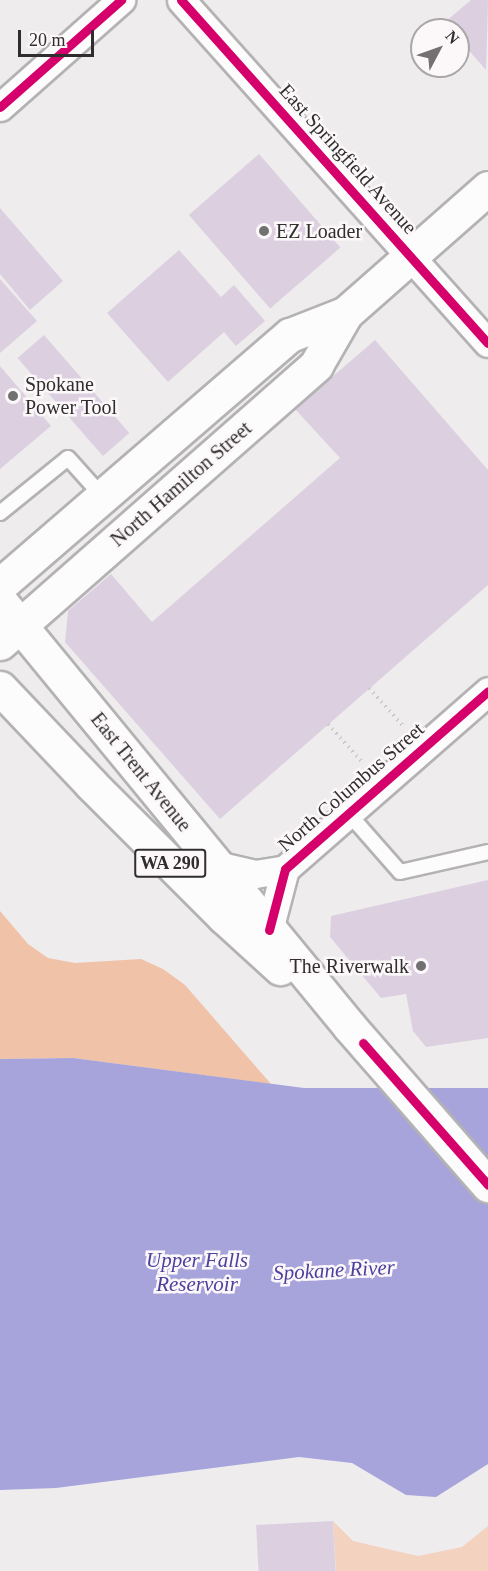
<!DOCTYPE html>
<style>
body{margin:0}
#map{position:relative;width:488px;height:1571px;overflow:hidden;background:#eeeced;font-family:"Times New Roman",serif}
div>[style]{position:absolute}
.green>*{inset:0;background:#f4d2c0}
.forest>*{inset:0;background:#f0c2a8}
.water>*{inset:0;background:#a7a4dc}
.building>*{inset:0;background:#dcd0e0;transform-origin:0 0}
.path>*{height:4px;margin-top:-2px;transform-origin:0;background:repeating-linear-gradient(90deg,#cccacb 0 1.5px,transparent 0 6px)}
.roads{filter:drop-shadow(2px 0 #b4b2b3) drop-shadow(-2px 0 #b4b2b3) drop-shadow(0 2px #b4b2b3) drop-shadow(0 -2px #b4b2b3)}
.lane>*{height:14px;margin:-7px;padding:0 7px;transform-origin:7px;border-radius:7px;background:#fcfcfc}
.street>*{height:27px;margin:-13.5px;padding:0 13.5px;transform-origin:13.5px;border-radius:13.5px;background:#fcfcfc}
.primary>*{height:33px;margin:-16.5px;padding:0 16.5px;transform-origin:16.5px;border-radius:16.5px;background:#fcfcfc}
.cycleway>*{height:9px;margin:-4.5px;padding:0 4.5px;transform-origin:4.5px;border-radius:4.5px;background:#d6006c}
.dots>*{width:16px;height:16px;translate:-50% -50%;box-sizing:border-box;border:3px solid #fcf8fa;border-radius:50%}
span{translate:-50% -50%;white-space:nowrap;text-align:center;line-height:1.15;-webkit-text-stroke:5px #fcf8fa;paint-order:stroke}
.shield-label span{padding:2px 4px;background:#fcf8fa;border:2px solid;border-radius:4px;-webkit-text-stroke-width:0}
.shield-label{font-size:18px;color:#2f2d2e;font-weight:700}
.street-label{font-size:20px;color:#2f2d2e}
.poi-label{font-size:20px;color:#2f2d2e}
.left{translate:0 -50%;text-align:left}
.right{translate:-100% -50%;text-align:right}
.water-label{font-size:21px;color:#4c409e;font-style:italic}
.north{position:absolute;left:410px;top:18px;width:60px;height:60px;box-sizing:border-box;background:#fcf8fa;border:2px solid #aaa7a8;border-radius:50%;rotate:49deg;font-size:16px;font-weight:700;line-height:24px;text-align:center;color:#2f2d2e}
.north::after{content:'';display:block;margin:auto;width:21px;height:27px;background:#727071;clip-path:polygon(50% 0,100% 100%,50% 72%,0 100%)}
.scale{position:absolute;left:18px;top:30px;width:76px;height:27px;box-sizing:border-box;border:3px solid #2f2d2e;border-top:0;padding-left:8px;font-size:18px;line-height:21px;white-space:nowrap;color:#2f2d2e;-webkit-text-stroke:4px #fcf8fa;paint-order:stroke}
</style>
<div id="map">
<div class="green">
<div style="clip-path:polygon(333px 1521px,353px 1541px,418px 1556px,462px 1547px,488px 1526px,488px 1571px,336px 1571px)"></div>
</div>
<div class="forest">
<div style="clip-path:polygon(0 911px,28px 944px,48px 958px,75px 963px,141px 959px,163px 969px,185px 985px,271px 1084px,73px 1058px,0 1059px)"></div>
</div>
<div class="water">
<div style="clip-path:polygon(73px 1058px,304px 1088px,488px 1088px,488px 1464px,436px 1497px,406px 1495px,352px 1463px,299px 1457px,56px 1488px,0 1490px,0 1059px)"></div>
</div>
<div class="building">
<div style="clip-path:polygon(471px 0,488px 0,486px 70px,458px 38px,458px 30px,451px 30px,445px 22px)"></div>
<div style="left:259px;top:154px;width:124px;height:93px;rotate:49deg"></div>
<div style="clip-path:polygon(0 208px,63px 281px,30px 310px,0 274px)"></div>
<div style="clip-path:polygon(179px 250px,221px 297px,234px 285px,265px 321px,236px 346px,224px 332px,168px 382px,107px 313px)"></div>
<div style="clip-path:polygon(0 279px,37px 321px,0 353px)"></div>
<div style="left:44px;top:335px;width:130px;height:35px;rotate:49deg"></div>
<div style="clip-path:polygon(375px 340px,488px 470px,488px 585px,220px 819px,65px 642px,68px 611px,111px 574px,152px 622px,340px 458px,295px 409px)"></div>
<div style="clip-path:polygon(0 366px,51px 426px,0 469px)"></div>
<div style="clip-path:polygon(488px 880px,488px 1038px,426px 1047px,413px 1031px,406px 994px,381px 998px,330px 937px,331px 916px)"></div>
<div style="left:333px;top:1521px;width:50px;height:77px;rotate:87deg"></div>
</div>
<div class="path">
<div style="left:369px;top:688px;width:51px;rotate:48.2deg"></div>
<div style="left:328px;top:724px;width:51px;rotate:48.2deg"></div>
</div>
<div class="roads">
<div class="lane">
<div style="left:0;top:513px;width:87px;rotate:-39deg"></div>
<div style="left:68px;top:458px;width:52px;rotate:48.1deg"></div>
<div style="left:349px;top:814px;width:77px;rotate:48.7deg"></div>
<div style="left:400px;top:872px;width:90px;rotate:-12.8deg"></div>
</div>
<div class="street">
<div style="left:181px;top:0;width:460px;rotate:48.2deg"></div>
<div style="left:0;top:107px;width:162px;rotate:-41.5deg"></div>
<div style="left:216px;top:865px;width:40px;rotate:13deg"></div>
<div style="left:255px;top:874px;width:30px;rotate:-9deg"></div>
<div style="left:269px;top:930px;width:63px;rotate:-75.3deg"></div>
<div style="left:285px;top:869px;width:270px;rotate:-41.2deg"></div>
</div>
<div class="primary">
<div style="left:0;top:585px;width:383px;rotate:-40.8deg"></div>
<div style="left:290px;top:335px;width:60px;rotate:-21.4deg"></div>
<div style="left:0;top:601px;width:551px;rotate:50.59deg"></div>
<div style="left:350px;top:1027px;width:210px;rotate:48.9deg"></div>
<div style="left:0;top:643px;width:421px;rotate:-41.3deg"></div>
<div style="left:316px;top:365px;width:60px;rotate:-60deg"></div>
<div style="left:346px;top:313px;width:189px;rotate:-41.4deg"></div>
<div style="left:0;top:688px;width:132px;rotate:46.5deg"></div>
<div style="left:91px;top:784px;width:188px;rotate:45deg"></div>
<div style="left:224px;top:917px;width:76px;rotate:42.3deg"></div>
</div>
</div>
<div class="cycleway">
<div style="left:181px;top:0;width:460px;rotate:48.2deg"></div>
<div style="left:0;top:107px;width:162px;rotate:-41.5deg"></div>
<div style="left:269px;top:930px;width:63px;rotate:-75.3deg"></div>
<div style="left:285px;top:869px;width:270px;rotate:-41.2deg"></div>
<div style="left:363px;top:1043px;width:189px;rotate:48.6deg"></div>
</div>
<div class="dots">
<div style="left:264px;top:231px;background:#727071"></div>
<div style="left:13px;top:396px;background:#727071"></div>
<div style="left:421px;top:966px;background:#727071"></div>
</div>
<div class="shield-label">
<span style="left:170px;top:863px">WA 290</span>
</div>
<div class="street-label">
<span style="left:348px;top:159px;rotate:48deg">East Springfield Avenue</span>
<span style="left:181px;top:484px;rotate:-41deg">North Hamilton Street</span>
<span style="left:141px;top:772px;rotate:51deg">East Trent Avenue</span>
<span style="left:351px;top:787px;rotate:-41deg">North Columbus Street</span>
</div>
<div class="poi-label">
<span class="left" style="left:276px;top:231px">EZ Loader</span>
<span class="left" style="left:25px;top:396px">Spokane<br>Power Tool</span>
<span class="right" style="left:409px;top:966px">The Riverwalk</span>
</div>
<div class="water-label">
<span style="left:197px;top:1272px">Upper Falls<br>Reservoir</span>
<span style="left:334px;top:1270px;rotate:-3deg">Spokane River</span>
</div>
<div class="north">N</div>
<div class="scale">20 m</div>
</div>
